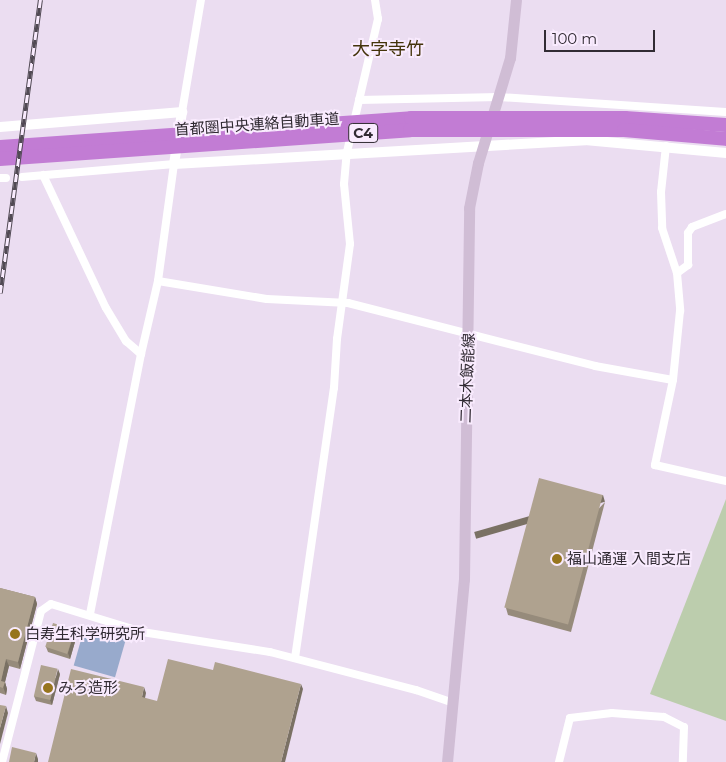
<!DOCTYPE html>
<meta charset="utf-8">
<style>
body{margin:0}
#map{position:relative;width:726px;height:762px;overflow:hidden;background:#ebddf1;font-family:Montserrat,"Noto Sans JP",sans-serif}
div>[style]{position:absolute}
.green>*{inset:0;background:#bccdad}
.water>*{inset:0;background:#98aacc;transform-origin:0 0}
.minor>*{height:8px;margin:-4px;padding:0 4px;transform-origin:4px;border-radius:4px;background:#fff}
.tertiary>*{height:10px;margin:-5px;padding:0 5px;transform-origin:5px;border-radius:5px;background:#fff}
.secondary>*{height:11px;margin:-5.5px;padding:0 5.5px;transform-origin:5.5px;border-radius:5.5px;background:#d0bdd5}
.motorway>*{height:14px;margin:-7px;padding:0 7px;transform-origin:7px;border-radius:7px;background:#c27cd4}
.rail>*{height:4.5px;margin-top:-2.25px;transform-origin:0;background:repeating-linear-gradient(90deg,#f9ebfe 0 8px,#514a54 0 16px);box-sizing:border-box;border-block:1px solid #514a54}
.wall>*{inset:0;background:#968b7b}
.shaded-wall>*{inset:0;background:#7a7164;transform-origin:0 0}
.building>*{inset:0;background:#afa28f;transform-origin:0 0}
.dots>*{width:14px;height:14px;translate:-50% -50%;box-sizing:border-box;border:2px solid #f9ebfe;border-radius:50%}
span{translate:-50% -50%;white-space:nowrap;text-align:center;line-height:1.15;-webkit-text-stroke:4px #f9ebfe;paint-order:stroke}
.shield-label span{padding:1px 4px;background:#f9ebfe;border:1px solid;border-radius:4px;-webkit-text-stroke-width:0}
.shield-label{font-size:14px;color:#312b33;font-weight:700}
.street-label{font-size:15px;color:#312b33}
.poi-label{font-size:15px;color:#312b33}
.left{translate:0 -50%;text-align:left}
.quarter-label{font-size:18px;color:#44340b}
.scale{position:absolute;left:544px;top:30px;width:111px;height:22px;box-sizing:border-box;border:2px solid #312b33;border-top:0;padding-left:6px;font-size:15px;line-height:18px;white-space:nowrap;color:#312b33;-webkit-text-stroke:4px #f9ebfe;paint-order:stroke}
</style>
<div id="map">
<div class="green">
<div style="clip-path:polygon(726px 499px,726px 721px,650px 694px)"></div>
</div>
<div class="water">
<div style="left:85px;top:626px;width:43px;height:41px;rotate:16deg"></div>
</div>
<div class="minor">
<div style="left:359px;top:100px;width:140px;rotate:-1.2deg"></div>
<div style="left:499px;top:97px;width:227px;rotate:3.8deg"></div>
<div style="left:182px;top:112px;width:114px;rotate:-80.4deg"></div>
<div style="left:666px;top:146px;width:46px;rotate:96.2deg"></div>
<div style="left:661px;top:192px;width:36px;rotate:88deg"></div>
<div style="left:662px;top:228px;width:47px;rotate:71.6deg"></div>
<div style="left:677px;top:273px;width:38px;rotate:85deg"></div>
<div style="left:680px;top:311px;width:69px;rotate:95.8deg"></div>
<div style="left:673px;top:380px;width:87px;rotate:102deg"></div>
<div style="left:655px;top:465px;width:73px;rotate:12.7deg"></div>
<div style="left:43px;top:175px;width:147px;rotate:64.7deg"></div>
<div style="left:106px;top:308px;width:39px;rotate:59deg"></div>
<div style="left:126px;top:341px;width:20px;rotate:41deg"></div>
<div style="left:22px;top:177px;width:153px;rotate:-4.9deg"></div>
<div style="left:174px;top:164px;width:118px;rotate:97.8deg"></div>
<div style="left:158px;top:281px;width:75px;rotate:103.1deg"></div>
<div style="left:141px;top:354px;width:265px;rotate:101.1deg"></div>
<div style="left:0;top:178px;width:6px"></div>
<div style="left:677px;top:273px;width:14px;rotate:-36deg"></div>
<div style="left:688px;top:265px;width:32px;rotate:-90deg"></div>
<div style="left:688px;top:233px;width:7px;rotate:-56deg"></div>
<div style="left:692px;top:227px;width:36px;rotate:-21deg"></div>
<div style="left:158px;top:281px;width:110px;rotate:9.4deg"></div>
<div style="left:267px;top:299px;width:81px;rotate:2.8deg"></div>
<div style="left:348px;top:303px;width:255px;rotate:14.3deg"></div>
<div style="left:595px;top:366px;width:79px;rotate:10.2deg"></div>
<div style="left:295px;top:658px;width:273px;rotate:-81.8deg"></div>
<div style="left:334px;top:388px;width:49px;rotate:-86.5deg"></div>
<div style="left:337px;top:339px;width:96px;rotate:-82.2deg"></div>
<div style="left:350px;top:244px;width:60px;rotate:-95.7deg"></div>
<div style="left:344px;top:184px;width:32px;rotate:-85deg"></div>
<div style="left:347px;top:152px;width:137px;rotate:-76.9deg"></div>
<div style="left:378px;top:19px;width:19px;rotate:-99deg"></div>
<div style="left:2px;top:762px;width:156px;rotate:-75.5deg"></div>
<div style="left:41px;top:611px;width:12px;rotate:-35deg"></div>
<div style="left:51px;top:604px;width:95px;rotate:17.1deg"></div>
<div style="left:142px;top:632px;width:130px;rotate:8.9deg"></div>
<div style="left:270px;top:652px;width:151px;rotate:14.6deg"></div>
<div style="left:416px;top:690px;width:39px;rotate:19deg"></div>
<div style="left:559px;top:762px;width:45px;rotate:-76deg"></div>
<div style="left:570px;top:718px;width:42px;rotate:-6.8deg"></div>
<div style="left:612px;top:713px;width:52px;rotate:4.4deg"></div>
<div style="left:664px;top:717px;width:22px;rotate:27deg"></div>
<div style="left:684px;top:727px;width:35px;rotate:92deg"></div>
</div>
<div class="tertiary">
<div style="left:0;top:127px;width:183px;rotate:-4.7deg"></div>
<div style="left:182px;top:112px;width:53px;rotate:98.7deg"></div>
<div style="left:174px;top:164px;width:412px;rotate:-3.3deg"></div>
<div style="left:585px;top:140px;width:142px;rotate:5.3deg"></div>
</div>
<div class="secondary">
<div style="left:447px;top:762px;width:184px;rotate:-84.7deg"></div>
<div style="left:464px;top:579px;width:371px;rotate:-89.2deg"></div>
<div style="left:469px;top:208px;width:46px;rotate:-78.7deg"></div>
<div style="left:478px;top:163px;width:110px;rotate:-73.1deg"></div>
<div style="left:510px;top:58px;width:58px;rotate:-84.1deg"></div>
</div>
<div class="motorway">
<div style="left:0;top:147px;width:412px;rotate:-4deg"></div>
<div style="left:411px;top:118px;width:214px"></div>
<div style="left:625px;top:118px;width:101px;rotate:4deg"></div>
<div style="left:0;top:159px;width:411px;rotate:-4deg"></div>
<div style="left:410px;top:130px;width:214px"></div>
<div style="left:624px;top:130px;width:102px;rotate:5deg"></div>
</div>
<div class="rail">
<div style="left:0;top:293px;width:296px;rotate:-82.2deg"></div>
</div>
<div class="wall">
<div style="clip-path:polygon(605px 502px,571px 632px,508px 615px,506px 608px)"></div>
<div style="clip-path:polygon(0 588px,35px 597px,37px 604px,20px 669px,9px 666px,5px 682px,7px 689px,6px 695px,0 693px)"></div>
<div style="clip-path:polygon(77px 635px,70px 659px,48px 652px,46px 647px)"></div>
<div style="clip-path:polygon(60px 674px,52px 705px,36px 701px,34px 696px)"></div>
</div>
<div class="shaded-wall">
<div style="left:603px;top:495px;width:7px;height:134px;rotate:74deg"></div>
<div style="clip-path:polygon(35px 597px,37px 604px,20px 669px,18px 662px)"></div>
<div style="clip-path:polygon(75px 630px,77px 635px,70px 659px,68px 653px)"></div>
<div style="clip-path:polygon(6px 659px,9px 666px,5px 682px,7px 689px,6px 695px,1px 681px)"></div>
<div style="clip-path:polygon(58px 669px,60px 674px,52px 705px,50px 700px)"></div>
<div style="clip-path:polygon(301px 684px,303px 689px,285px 762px,281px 762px)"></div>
<div style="clip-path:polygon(144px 687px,146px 693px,144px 703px,142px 697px)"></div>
<div style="clip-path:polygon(6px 706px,8px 713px,0 744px,0 728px)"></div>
<div style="clip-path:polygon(36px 753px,38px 759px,38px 762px,34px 762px)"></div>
</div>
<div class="building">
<div style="left:539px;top:478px;width:66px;height:134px;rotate:15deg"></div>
<div style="clip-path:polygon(0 588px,35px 597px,18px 662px,6px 659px,1px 681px,5px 682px,3px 688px,0 687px)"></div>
<div style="left:53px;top:623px;width:23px;height:25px;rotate:18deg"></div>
<div style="clip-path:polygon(168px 659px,213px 670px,215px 662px,301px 684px,281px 762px,48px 762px,71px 669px,144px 687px,142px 697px,157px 701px)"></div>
<div style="left:41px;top:665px;width:17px;height:32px;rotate:13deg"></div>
<div style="clip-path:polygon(0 705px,6px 706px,0 728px)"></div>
<div style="clip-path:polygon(12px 747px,36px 753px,34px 762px,9px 762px)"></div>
</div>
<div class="dots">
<div style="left:557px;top:559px;background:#97751e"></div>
<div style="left:15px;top:634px;background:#97751e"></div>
<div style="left:48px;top:688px;background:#97751e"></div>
</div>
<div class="shield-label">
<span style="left:363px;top:133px">C4</span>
</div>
<div class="street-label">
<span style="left:257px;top:124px;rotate:-4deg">首都圏中央連絡自動車道</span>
<span style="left:467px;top:378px;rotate:-88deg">二本木飯能線</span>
</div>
<div class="poi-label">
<span class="left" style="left:567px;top:559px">福山通運 入間支店</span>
<span class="left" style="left:25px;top:634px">白寿生科学研究所</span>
<span class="left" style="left:58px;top:688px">みろ造形</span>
</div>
<div class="quarter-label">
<span style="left:388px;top:49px">大字寺竹</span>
</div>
<div class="scale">100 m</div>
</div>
